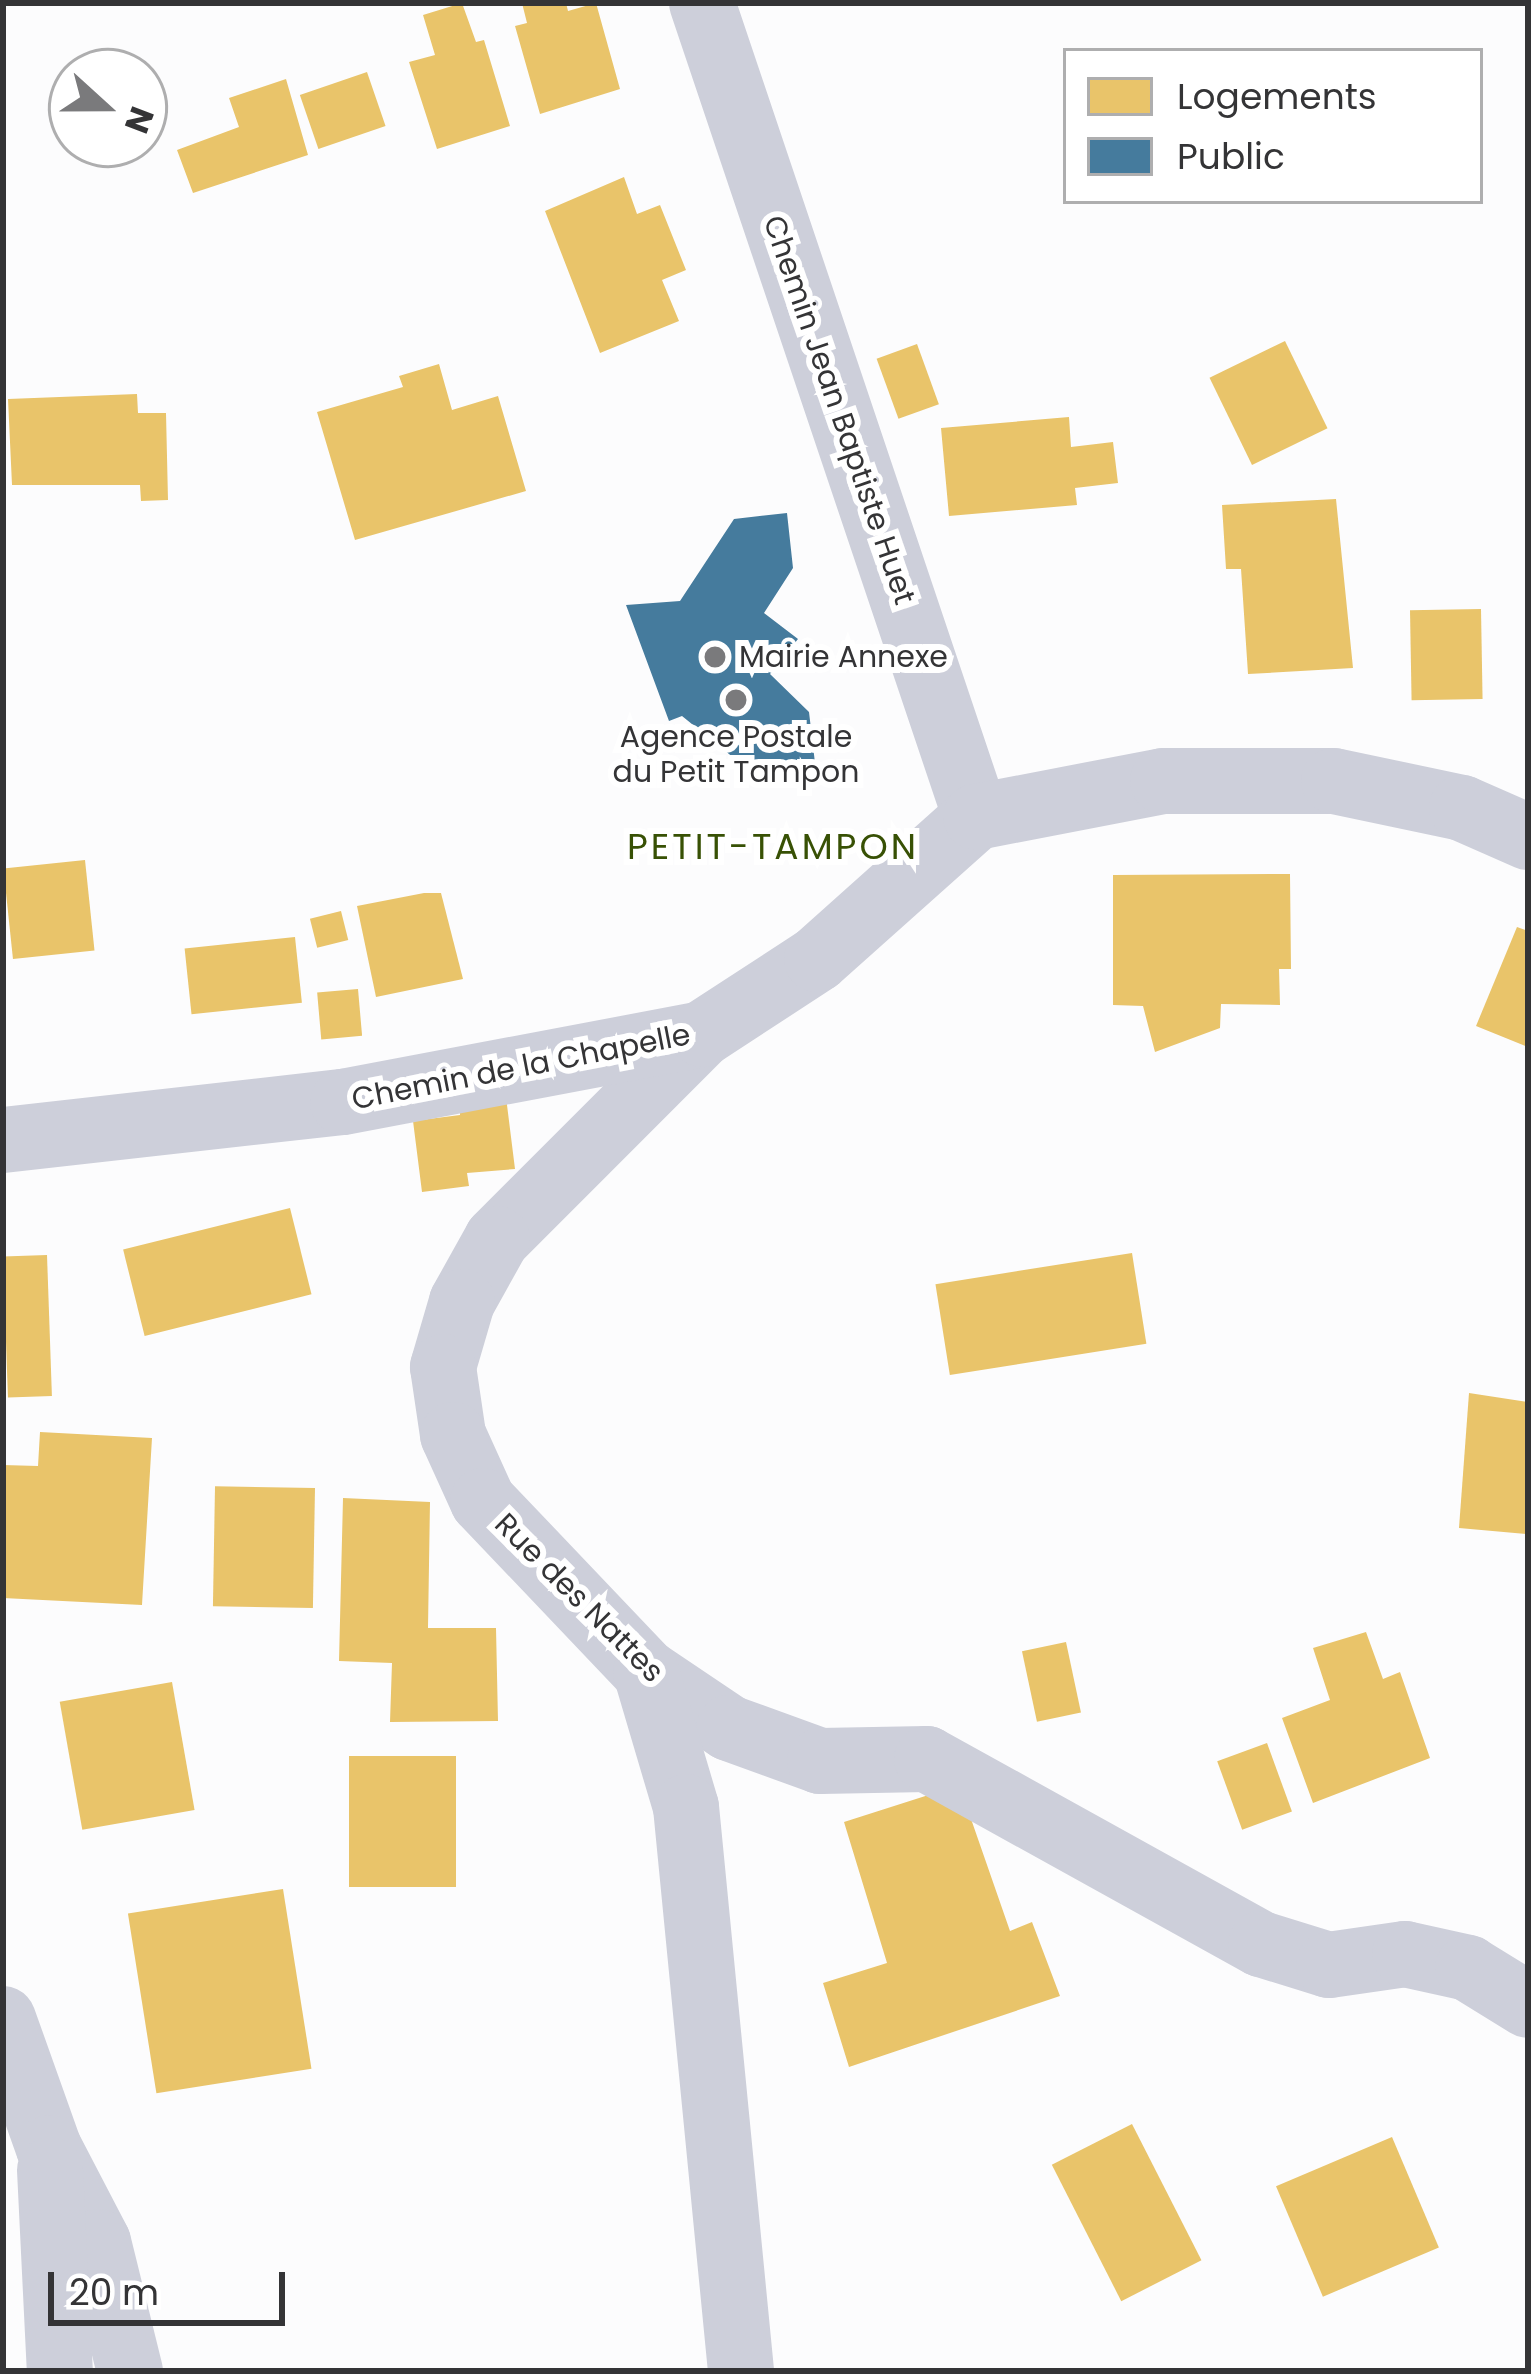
<!DOCTYPE html>
<style>
body{margin:0}
#map{position:relative;width:1531px;height:2374px;overflow:hidden;background:#fcfcfd;font-family:Poppins,sans-serif}
div>[style]{position:absolute}
.homes>*{inset:0;background:#e9c46a;transform-origin:0 0}
.public>*{inset:0;background:#457b9d}
.minor>*{height:66px;margin:-33px;padding:0 33px;transform-origin:33px;border-radius:33px;background:#cdcfda}
.dots>*{width:33px;height:33px;translate:-50% -50%;box-sizing:border-box;border:6px solid #fff;border-radius:50%}
span{translate:-50% -50%;white-space:nowrap;text-align:center;line-height:1.15;-webkit-text-stroke:12px #fff;paint-order:stroke}
.street-label{font-size:30px;color:#343436}
.poi-label{font-size:30px;color:#343436}
.left{translate:0 -50%;text-align:left}
.quarter-label{font-size:36px;color:#385105;letter-spacing:3px}
.frame{position:absolute;inset:0;border:6px solid #343436;pointer-events:none}
.legend{position:absolute;left:1063px;top:48px;width:420px;height:156px;box-sizing:border-box;background:#fff;border:3px solid #aeaeaf;margin:0;padding:15px 21px;list-style:none;font-size:36px;color:#343436}
.legend li{display:flex;align-items:center;gap:24px;height:60px}
.legend b{width:60px;border:3px solid #aeaeaf}
.north{position:absolute;left:48px;top:48px;width:120px;height:120px;box-sizing:border-box;background:#fff;border:3px solid #aeaeaf;border-radius:50%;rotate:111deg;font-size:33px;font-weight:700;line-height:48px;text-align:center;color:#343436}
.north::after{content:'';display:block;margin:auto;width:42px;height:54px;background:#7a7a7c;clip-path:polygon(50% 0,100% 100%,50% 72%,0 100%)}
.scale{position:absolute;left:48px;top:2272px;width:237px;height:54px;box-sizing:border-box;border:6px solid #343436;border-top:0;padding-left:15px;font-size:36px;line-height:42px;white-space:nowrap;color:#343436;-webkit-text-stroke:9px #fff;paint-order:stroke}
</style>
<div id="map">
<div class="homes">
<div style="clip-path:polygon(462px 3px,476px 42px,484px 40px,510px 126px,437px 149px,409px 62px,435px 55px,423px 15px)"></div>
<div style="clip-path:polygon(522px 3px,566px 3px,568px 11px,596px 3px,620px 89px,540px 114px,515px 26px,527px 23px)"></div>
<div style="left:367px;top:72px;width:57px;height:71px;rotate:71deg"></div>
<div style="clip-path:polygon(286px 79px,308px 155px,193px 193px,177px 150px,239px 127px,229px 98px)"></div>
<div style="clip-path:polygon(624px 177px,637px 214px,660px 205px,686px 270px,662px 280px,679px 321px,600px 353px,545px 211px)"></div>
<div style="left:1285px;top:341px;width:97px;height:84px;rotate:64deg"></div>
<div style="left:917px;top:344px;width:64px;height:43px;rotate:70deg"></div>
<div style="clip-path:polygon(439px 364px,452px 410px,498px 396px,526px 491px,355px 540px,317px 412px,403px 387px,399px 376px)"></div>
<div style="clip-path:polygon(137px 394px,138px 413px,166px 413px,168px 500px,141px 501px,140px 485px,12px 485px,8px 399px)"></div>
<div style="clip-path:polygon(1069px 417px,1071px 447px,1113px 442px,1118px 483px,1075px 488px,1077px 505px,949px 516px,941px 428px)"></div>
<div style="clip-path:polygon(1336px 499px,1353px 668px,1248px 674px,1241px 569px,1226px 569px,1222px 505px)"></div>
<div style="left:1481px;top:609px;width:90px;height:71px;rotate:89deg"></div>
<div style="left:85px;top:860px;width:91px;height:82px;rotate:84deg"></div>
<div style="clip-path:polygon(1290px 874px,1291px 969px,1279px 969px,1280px 1005px,1221px 1004px,1220px 1028px,1155px 1052px,1143px 1006px,1113px 1005px,1113px 875px)"></div>
<div style="clip-path:polygon(424px 893px,441px 893px,463px 979px,376px 997px,357px 906px)"></div>
<div style="left:341px;top:911px;width:30px;height:32px;rotate:76deg"></div>
<div style="clip-path:polygon(1517px 927px,1528px 931px,1528px 1047px,1476px 1026px)"></div>
<div style="left:295px;top:937px;width:66px;height:111px;rotate:84deg"></div>
<div style="left:358px;top:989px;width:47px;height:41px;rotate:85deg"></div>
<div style="clip-path:polygon(506px 1097px,515px 1169px,467px 1173px,469px 1186px,422px 1192px,413px 1121px,460px 1115px,460px 1102px)"></div>
<div style="left:290px;top:1208px;width:89px;height:172px;rotate:76deg"></div>
<div style="left:1132px;top:1253px;width:92px;height:199px;rotate:81deg"></div>
<div style="left:47px;top:1255px;width:141px;height:44px;rotate:88deg"></div>
<div style="clip-path:polygon(1469px 1393px,1528px 1402px,1527px 1534px,1459px 1528px)"></div>
<div style="clip-path:polygon(40px 1432px,152px 1438px,142px 1605px,3px 1598px,3px 1465px,38px 1466px)"></div>
<div style="left:315px;top:1488px;width:120px;height:100px;rotate:91deg"></div>
<div style="clip-path:polygon(343px 1498px,430px 1502px,428px 1628px,496px 1628px,498px 1721px,390px 1722px,392px 1663px,339px 1661px)"></div>
<div style="clip-path:polygon(1366px 1632px,1383px 1679px,1400px 1672px,1430px 1758px,1313px 1803px,1282px 1718px,1330px 1700px,1313px 1648px)"></div>
<div style="left:1066px;top:1642px;width:72px;height:45px;rotate:78deg"></div>
<div style="left:172px;top:1682px;width:130px;height:114px;rotate:80deg"></div>
<div style="left:1267px;top:1743px;width:73px;height:53px;rotate:70deg"></div>
<div style="left:456px;top:1756px;width:131px;height:107px;rotate:90deg"></div>
<div style="clip-path:polygon(941px 1791px,962px 1793px,1010px 1931px,1032px 1922px,1060px 1996px,849px 2067px,823px 1983px,887px 1963px,844px 1822px)"></div>
<div style="left:283px;top:1889px;width:182px;height:157px;rotate:81deg"></div>
<div style="left:1132px;top:2124px;width:153px;height:90px;rotate:63deg"></div>
<div style="left:1392px;top:2137px;width:120px;height:126px;rotate:67deg"></div>
</div>
<div class="public">
<div style="clip-path:polygon(787px 513px,793px 568px,764px 613px,798px 639px,770px 674px,809px 712px,815px 763px,750px 771px,682px 716px,669px 721px,626px 605px,680px 601px,734px 519px)"></div>
</div>
<div class="minor">
<div style="left:702px;top:3px;width:859px;rotate:71.4deg"></div>
<div style="left:702px;top:1034px;width:290px;rotate:135deg"></div>
<div style="left:497px;top:1239px;width:72px;rotate:119.1deg"></div>
<div style="left:462px;top:1302px;width:68px;rotate:106.3deg"></div>
<div style="left:443px;top:1367px;width:69px;rotate:81.6deg"></div>
<div style="left:453px;top:1435px;width:72px;rotate:65.6deg"></div>
<div style="left:483px;top:1501px;width:236px;rotate:46.4deg"></div>
<div style="left:646px;top:1672px;width:100px;rotate:34deg"></div>
<div style="left:729px;top:1728px;width:97px;rotate:19.9deg"></div>
<div style="left:820px;top:1761px;width:107px;rotate:-1.1deg"></div>
<div style="left:927px;top:1759px;width:382px;rotate:29deg"></div>
<div style="left:1261px;top:1944px;width:71px;rotate:17.2deg"></div>
<div style="left:1329px;top:1965px;width:77px;rotate:-8.2deg"></div>
<div style="left:1405px;top:1954px;width:65px;rotate:12.5deg"></div>
<div style="left:1468px;top:1968px;width:70px;rotate:31.7deg"></div>
<div style="left:3px;top:1140px;width:342px;rotate:-6.4deg"></div>
<div style="left:343px;top:1102px;width:365px;rotate:-10.7deg"></div>
<div style="left:702px;top:1034px;width:137px;rotate:-33.1deg"></div>
<div style="left:817px;top:959px;width:213px;rotate:-41.8deg"></div>
<div style="left:976px;top:817px;width:190px;rotate:-10.9deg"></div>
<div style="left:1163px;top:781px;width:171px"></div>
<div style="left:1334px;top:781px;width:131px;rotate:11.9deg"></div>
<div style="left:1462px;top:808px;width:72px;rotate:23.7deg"></div>
<div style="left:646px;top:1672px;width:141px;rotate:73.5deg"></div>
<div style="left:686px;top:1807px;width:567px;rotate:84.43deg"></div>
<div style="left:3px;top:2019px;width:137px;rotate:70.4deg"></div>
<div style="left:49px;top:2148px;width:106px;rotate:62.5deg"></div>
<div style="left:98px;top:2242px;width:133px;rotate:76.1deg"></div>
<div style="left:50px;top:2170px;width:201px;rotate:87.2deg"></div>
</div>
<div class="dots">
<div style="left:715px;top:657px;background:#7a7a7c"></div>
<div style="left:736px;top:700px;background:#7a7a7c"></div>
</div>
<div class="street-label">
<span style="left:839px;top:410px;rotate:71deg">Chemin Jean Baptiste Huet</span>
<span style="left:521px;top:1067px;rotate:-11deg">Chemin de la Chapelle</span>
<span style="left:579px;top:1598px;rotate:45deg">Rue des Nattes</span>
</div>
<div class="poi-label">
<span class="left" style="left:739px;top:657px">Mairie Annexe</span>
<span style="left:736px;top:754px">Agence Postale<br>du Petit Tampon</span>
</div>
<div class="quarter-label">
<span style="left:773px;top:847px">PETIT-TAMPON</span>
</div>
<div class="frame"></div>
<ul class="legend">
<li><b style="height:33px;background:#e9c46a"></b>Logements</li>
<li><b style="height:33px;background:#457b9d"></b>Public</li>
</ul>
<div class="north">N</div>
<div class="scale">20 m</div>
</div>
